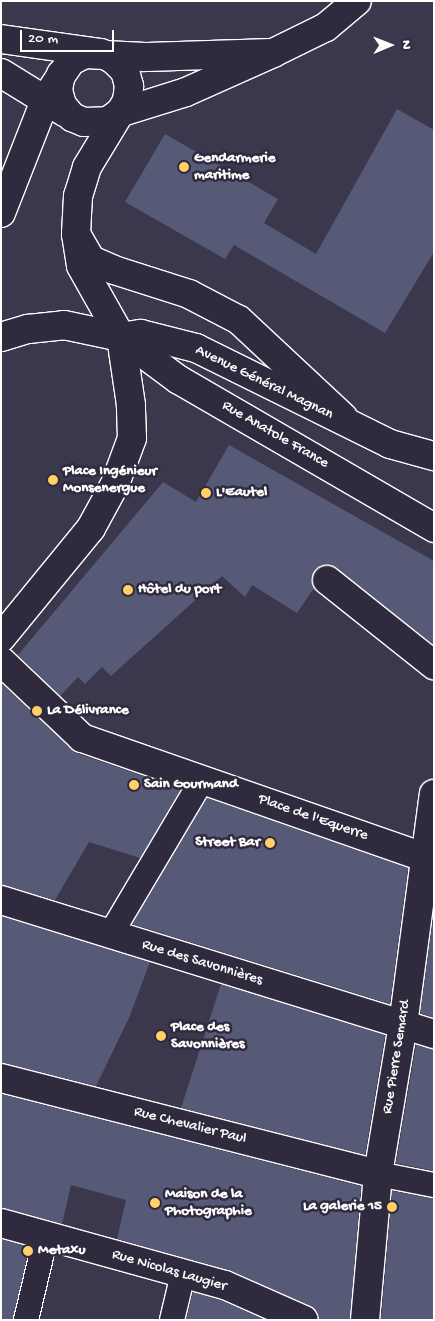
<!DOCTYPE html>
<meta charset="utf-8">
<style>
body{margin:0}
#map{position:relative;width:435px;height:1321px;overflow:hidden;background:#3b384e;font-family:"Gochi Hand",sans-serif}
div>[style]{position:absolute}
.building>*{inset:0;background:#575a77}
.roads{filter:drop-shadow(1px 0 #fff) drop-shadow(-1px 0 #fff) drop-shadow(0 1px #fff) drop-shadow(0 -1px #fff)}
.pedestrian>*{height:24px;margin:-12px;padding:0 12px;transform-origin:12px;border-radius:12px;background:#2f2a3d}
.minor>*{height:28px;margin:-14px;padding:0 14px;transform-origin:14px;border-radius:14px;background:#2f2a3d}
.tertiary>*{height:28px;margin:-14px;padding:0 14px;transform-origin:14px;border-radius:14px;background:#2f2a3d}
.secondary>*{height:28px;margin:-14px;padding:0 14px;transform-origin:14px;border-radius:14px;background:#2f2a3d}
.primary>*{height:28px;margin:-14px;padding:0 14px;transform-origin:14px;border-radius:14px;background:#2f2a3d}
.dots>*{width:14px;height:14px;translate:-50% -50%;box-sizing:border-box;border:2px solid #2f2a3d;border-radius:50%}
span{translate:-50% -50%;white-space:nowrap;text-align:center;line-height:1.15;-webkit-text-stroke:5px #2f2a3d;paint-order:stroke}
.poi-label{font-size:15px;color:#fff;font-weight:700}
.left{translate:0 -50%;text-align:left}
.right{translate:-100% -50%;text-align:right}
.street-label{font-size:15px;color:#fff}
.frame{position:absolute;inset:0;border:2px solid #fff;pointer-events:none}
.north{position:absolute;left:365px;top:20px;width:50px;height:50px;-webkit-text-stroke:4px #2f2a3d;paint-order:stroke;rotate:89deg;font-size:14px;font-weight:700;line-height:20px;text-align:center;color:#fff}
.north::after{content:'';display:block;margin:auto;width:18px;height:22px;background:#fff;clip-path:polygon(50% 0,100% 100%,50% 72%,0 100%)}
.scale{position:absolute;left:20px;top:30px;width:94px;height:22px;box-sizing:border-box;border:2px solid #fff;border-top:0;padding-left:6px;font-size:15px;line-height:18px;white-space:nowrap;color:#fff;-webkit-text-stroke:4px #2f2a3d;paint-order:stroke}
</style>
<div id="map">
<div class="building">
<div style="clip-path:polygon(397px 109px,434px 130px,434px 252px,385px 333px,234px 245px,225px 259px,125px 202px,165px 134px,278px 199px,264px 223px,316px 254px)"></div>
<div style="clip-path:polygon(229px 445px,434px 561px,434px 645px,330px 565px,315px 571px,312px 578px,314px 588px,297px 613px,252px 585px,245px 597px,222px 576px,111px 676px,102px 667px,85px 684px,78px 677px,60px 696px,18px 655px,163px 482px,196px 502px)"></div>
<div style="clip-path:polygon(1px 683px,76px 753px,181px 789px,140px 858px,89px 842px,55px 900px,1px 885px)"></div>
<div style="clip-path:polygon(207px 798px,408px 868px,390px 1004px,132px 924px)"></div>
<div style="clip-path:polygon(434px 913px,434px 1018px,420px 1013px)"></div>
<div style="clip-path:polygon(1px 916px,150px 962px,129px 1018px,96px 1086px,1px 1063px)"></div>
<div style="clip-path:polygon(221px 984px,385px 1035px,365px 1155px,181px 1108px)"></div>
<div style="clip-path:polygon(416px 1045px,434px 1049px,434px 1171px,396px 1163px)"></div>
<div style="clip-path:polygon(1px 1094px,361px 1186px,350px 1320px,319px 1320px,317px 1311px,310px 1306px,231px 1271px,117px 1239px,126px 1200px,71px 1185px,62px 1224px,1px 1208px)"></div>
<div style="clip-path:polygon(392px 1191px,434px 1198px,434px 1320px,381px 1320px)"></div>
<div style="clip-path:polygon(1px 1239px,29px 1247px,13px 1320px,1px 1320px)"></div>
<div style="clip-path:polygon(193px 1292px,220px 1300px,265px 1320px,186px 1320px)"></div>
</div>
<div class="roads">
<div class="pedestrian">
<div style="left:110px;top:935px;width:180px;rotate:-59.3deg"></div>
<div style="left:378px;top:1174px;width:57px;rotate:11.1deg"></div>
<div style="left:26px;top:1320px;width:86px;rotate:-76.6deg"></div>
<div style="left:172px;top:1320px;width:47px;rotate:-76.6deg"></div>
</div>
<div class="minor">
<div style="left:1px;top:39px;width:101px;rotate:8deg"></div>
<div style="left:1px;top:73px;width:76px;rotate:31.6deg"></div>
<div style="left:76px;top:234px;width:30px;rotate:60deg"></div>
<div style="left:91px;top:260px;width:25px;rotate:23deg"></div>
<div style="left:114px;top:270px;width:79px;rotate:17.7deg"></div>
<div style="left:189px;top:294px;width:56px;rotate:27.5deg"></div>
<div style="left:239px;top:320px;width:142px;rotate:43deg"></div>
<div style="left:327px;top:580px;width:137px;rotate:38.5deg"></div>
<div style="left:1px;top:638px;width:142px;rotate:-50.7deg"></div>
<div style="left:91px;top:528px;width:50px;rotate:-61.4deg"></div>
<div style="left:115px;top:484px;width:49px;rotate:-69.7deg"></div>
<div style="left:132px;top:438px;width:33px;rotate:-92deg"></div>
<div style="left:131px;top:405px;width:69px;rotate:-98.4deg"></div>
<div style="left:1px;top:661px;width:112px;rotate:43.5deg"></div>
<div style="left:82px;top:738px;width:362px;rotate:19.2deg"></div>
<div style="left:1px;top:900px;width:453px;rotate:17.2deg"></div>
<div style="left:1px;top:1078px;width:389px;rotate:14.3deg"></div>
<div style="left:1px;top:1223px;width:232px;rotate:15.5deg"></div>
<div style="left:225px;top:1285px;width:86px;rotate:23.9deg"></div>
<div style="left:365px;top:1320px;width:147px;rotate:-84.9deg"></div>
<div style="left:378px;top:1174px;width:151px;rotate:-80.5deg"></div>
<div style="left:403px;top:1025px;width:233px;rotate:-82.4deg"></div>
</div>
<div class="tertiary">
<div style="left:101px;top:53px;width:15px;rotate:28deg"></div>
<div style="left:114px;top:60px;width:16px;rotate:45deg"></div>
<div style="left:125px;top:71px;width:16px;rotate:75deg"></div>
<div style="left:129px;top:86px;width:15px;rotate:98deg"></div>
<div style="left:127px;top:101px;width:77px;rotate:121.2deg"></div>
<div style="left:87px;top:167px;width:30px;rotate:107deg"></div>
<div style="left:78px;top:196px;width:38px;rotate:93deg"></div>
<div style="left:76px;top:234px;width:32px;rotate:81deg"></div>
<div style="left:81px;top:266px;width:81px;rotate:60.6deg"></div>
<div style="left:61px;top:74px;width:16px;rotate:101deg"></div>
<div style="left:58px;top:90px;width:16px;rotate:75deg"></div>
<div style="left:62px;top:105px;width:16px;rotate:50deg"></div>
<div style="left:72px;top:117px;width:13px;rotate:23deg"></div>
<div style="left:84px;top:122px;width:24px;rotate:-2deg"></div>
<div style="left:108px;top:121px;width:14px;rotate:-36deg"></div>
<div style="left:119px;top:113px;width:70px;rotate:-17.4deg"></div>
<div style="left:186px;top:92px;width:95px;rotate:-24.1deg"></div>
<div style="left:273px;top:53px;width:59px;rotate:-26.1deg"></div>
<div style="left:326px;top:27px;width:40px;rotate:-40deg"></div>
<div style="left:1px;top:213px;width:123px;rotate:-68.6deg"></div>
<div style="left:46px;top:98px;width:45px;rotate:-56deg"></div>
<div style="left:71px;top:61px;width:16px;rotate:-27deg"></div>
<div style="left:85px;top:54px;width:60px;rotate:2.9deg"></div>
<div style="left:145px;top:57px;width:128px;rotate:-1.8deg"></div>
</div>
<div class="secondary">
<div style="left:121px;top:337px;width:72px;rotate:36.6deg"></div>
<div style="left:179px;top:380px;width:295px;rotate:30.1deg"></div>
</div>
<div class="primary">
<div style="left:1px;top:337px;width:28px;rotate:-17deg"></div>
<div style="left:28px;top:329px;width:36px;rotate:-6deg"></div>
<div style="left:64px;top:325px;width:58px;rotate:11.9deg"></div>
<div style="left:121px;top:337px;width:20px;rotate:-9deg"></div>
<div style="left:141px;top:334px;width:57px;rotate:14.3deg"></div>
<div style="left:196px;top:348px;width:216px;rotate:26.3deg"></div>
<div style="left:390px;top:444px;width:46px;rotate:15.3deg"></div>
</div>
</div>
<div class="dots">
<div style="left:184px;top:167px;background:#ffd166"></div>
<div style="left:53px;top:480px;background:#ffd166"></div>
<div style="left:206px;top:493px;background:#ffd166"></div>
<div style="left:128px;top:590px;background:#ffd166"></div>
<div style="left:37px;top:711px;background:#ffd166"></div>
<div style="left:134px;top:785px;background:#ffd166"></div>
<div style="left:270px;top:843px;background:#ffd166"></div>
<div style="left:161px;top:1036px;background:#ffd166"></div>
<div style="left:155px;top:1203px;background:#ffd166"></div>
<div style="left:392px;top:1207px;background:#ffd166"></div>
<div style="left:28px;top:1251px;background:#ffd166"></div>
</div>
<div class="poi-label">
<span class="left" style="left:194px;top:167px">Gendarmerie<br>maritime</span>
<span class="left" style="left:63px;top:480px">Place Ingénieur<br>Monsenergue</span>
<span class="left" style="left:216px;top:493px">L'Eautel</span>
<span class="left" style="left:138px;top:590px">Hôtel du port</span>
<span class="left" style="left:47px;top:711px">La Délivrance</span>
<span class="left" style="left:144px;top:785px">Sain Gourmand</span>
<span class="right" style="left:260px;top:843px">Street Bar</span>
<span class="left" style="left:171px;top:1036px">Place des<br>Savonnières</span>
<span class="left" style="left:165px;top:1203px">Maison de la<br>Photographie</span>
<span class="right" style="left:382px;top:1207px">La galerie 15</span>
<span class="left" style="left:38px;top:1251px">Metaxu</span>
</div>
<div class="street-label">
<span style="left:264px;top:383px;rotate:26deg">Avenue Général Magnan</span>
<span style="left:275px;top:435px;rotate:30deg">Rue Anatole France</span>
<span style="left:313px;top:818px;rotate:19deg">Place de l'Equerre</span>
<span style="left:202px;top:963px;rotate:17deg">Rue des Savonnières</span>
<span style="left:397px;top:1057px;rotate:-81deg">Rue Pierre Semard</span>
<span style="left:190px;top:1126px;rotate:14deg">Rue Chevalier Paul</span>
<span style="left:169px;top:1271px;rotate:16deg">Rue Nicolas Laugier</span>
</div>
<div class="frame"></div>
<div class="north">N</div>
<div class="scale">20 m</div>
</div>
